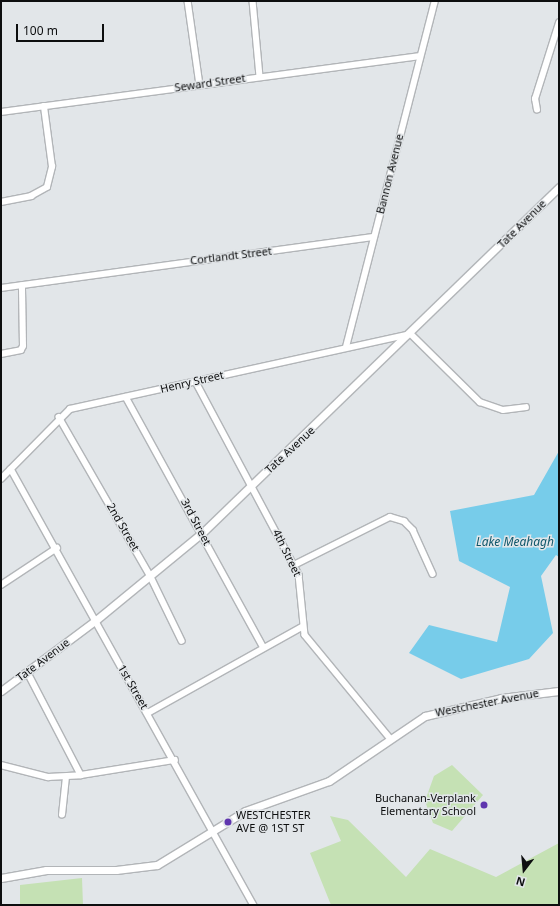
<!DOCTYPE html>
<style>
body{margin:0}
#map{position:relative;width:560px;height:906px;overflow:hidden;background:#e2e6e9;font-family:"Noto Sans",sans-serif}
div>[style]{position:absolute}
.green>*{inset:0;background:#c5e1b4}
.water>*{inset:0;background:#77ccea}
.roads{filter:drop-shadow(1px 0 #b2b5b8) drop-shadow(-1px 0 #b2b5b8) drop-shadow(0 1px #b2b5b8) drop-shadow(0 -1px #b2b5b8)}
.minor>*{height:5.5px;margin:-2.75px;padding:0 2.75px;transform-origin:2.75px;border-radius:2.75px;background:#fff}
.tertiary>*{height:7px;margin:-3.5px;padding:0 3.5px;transform-origin:3.5px;border-radius:3.5px;background:#fff}
.dots>*{width:11px;height:11px;translate:-50% -50%;box-sizing:border-box;border:2px solid #e2e6e9;border-radius:50%}
span{translate:-50% -50%;white-space:nowrap;text-align:center;line-height:1.15;-webkit-text-stroke:3px #e2e6e9;paint-order:stroke}
.street-label{font-size:11px;color:#0d0e0f}
.poi-label{font-size:11px;color:#0d0e0f}
.right{translate:-100% -50%;text-align:right}
.left{translate:0 -50%;text-align:left}
.water-label{font-size:12px;color:#0f576b;font-style:italic}
.frame{position:absolute;inset:0;border:2px solid #0d0e0f;pointer-events:none}
.north{position:absolute;left:504px;top:850px;width:40px;height:40px;-webkit-text-stroke:3px #e2e6e9;paint-order:stroke;rotate:196deg;font-size:11px;font-weight:700;line-height:16px;text-align:center;color:#0d0e0f}
.north::after{content:'';display:block;margin:auto;width:14px;height:18px;background:#0d0e0f;clip-path:polygon(50% 0,100% 100%,50% 72%,0 100%)}
.scale{position:absolute;left:16px;top:24px;width:88px;height:18px;box-sizing:border-box;border:2px solid #0d0e0f;border-top:0;padding-left:5px;font-size:12px;line-height:14px;white-space:nowrap;color:#0d0e0f;-webkit-text-stroke:3px #e2e6e9;paint-order:stroke}
</style>
<div id="map">
<div class="green">
<div style="clip-path:polygon(452px 765px,483px 795px,452px 831px,433px 823px,425px 801px,434px 776px)"></div>
<div style="clip-path:polygon(330px 816px,348px 820px,406px 877px,430px 849px,496px 877px,559px 843px,559px 905px,331px 905px,310px 853px,341px 841px)"></div>
<div style="clip-path:polygon(82px 878px,83px 905px,20px 905px,20px 885px)"></div>
</div>
<div class="water">
<div style="clip-path:polygon(559px 451px,559px 557px,556px 555px,541px 576px,553px 633px,529px 659px,461px 679px,409px 653px,429px 625px,497px 642px,510px 587px,459px 561px,450px 511px,534px 495px)"></div>
</div>
<div class="roads">
<div class="minor">
<div style="left:188px;top:1px;width:85px;rotate:81.9deg"></div>
<div style="left:253px;top:1px;width:75px;rotate:84.7deg"></div>
<div style="left:537px;top:110px;width:11px;rotate:-100deg"></div>
<div style="left:535px;top:99px;width:80px;rotate:-72.5deg"></div>
<div style="left:1px;top:112px;width:422px;rotate:-7.6deg"></div>
<div style="left:1px;top:202px;width:31px;rotate:-11deg"></div>
<div style="left:31px;top:196px;width:18px;rotate:-29deg"></div>
<div style="left:47px;top:187px;width:21px;rotate:-76deg"></div>
<div style="left:52px;top:167px;width:61px;rotate:-97.6deg"></div>
<div style="left:1px;top:288px;width:376px;rotate:-7.8deg"></div>
<div style="left:346px;top:347px;width:357px;rotate:-75.6deg"></div>
<div style="left:1px;top:354px;width:20px;rotate:-11deg"></div>
<div style="left:21px;top:350px;width:4px;rotate:-63deg"></div>
<div style="left:23px;top:346px;width:60px;rotate:-91deg"></div>
<div style="left:196px;top:382px;width:219px;rotate:61.9deg"></div>
<div style="left:299px;top:575px;width:60px;rotate:84.3deg"></div>
<div style="left:305px;top:635px;width:132px;rotate:50.5deg"></div>
<div style="left:126px;top:397px;width:286px;rotate:61.2deg"></div>
<div style="left:59px;top:417px;width:182px;rotate:60.1deg"></div>
<div style="left:150px;top:575px;width:73px;rotate:64.1deg"></div>
<div style="left:11px;top:469px;width:499px;rotate:60.9deg"></div>
<div style="left:1px;top:479px;width:98px;rotate:-45.4deg"></div>
<div style="left:70px;top:409px;width:349px;rotate:-12.4deg"></div>
<div style="left:411px;top:334px;width:97px;rotate:44.6deg"></div>
<div style="left:480px;top:402px;width:24px;rotate:19deg"></div>
<div style="left:503px;top:410px;width:23px;rotate:-7deg"></div>
<div style="left:294px;top:565px;width:107px;rotate:-26.6deg"></div>
<div style="left:390px;top:517px;width:15px;rotate:16deg"></div>
<div style="left:404px;top:521px;width:13px;rotate:45deg"></div>
<div style="left:413px;top:530px;width:48px;rotate:65.6deg"></div>
<div style="left:1px;top:585px;width:67px;rotate:-33.5deg"></div>
<div style="left:28px;top:673px;width:115px;rotate:62.5deg"></div>
<div style="left:81px;top:775px;width:95px;rotate:-9.1deg"></div>
<div style="left:148px;top:713px;width:176px;rotate:-29.2deg"></div>
<div style="left:1px;top:765px;width:49px;rotate:14.3deg"></div>
<div style="left:48px;top:777px;width:33px;rotate:-3deg"></div>
<div style="left:62px;top:815px;width:37px;rotate:-84deg"></div>
</div>
<div class="tertiary">
<div style="left:1px;top:691px;width:119px;rotate:-36.8deg"></div>
<div style="left:96px;top:620px;width:137px;rotate:-39.4deg"></div>
<div style="left:202px;top:533px;width:497px;rotate:-44.1deg"></div>
<div style="left:1px;top:878px;width:46px;rotate:-10.1deg"></div>
<div style="left:46px;top:870px;width:70px"></div>
<div style="left:116px;top:870px;width:41px;rotate:-7deg"></div>
<div style="left:157px;top:865px;width:103px;rotate:-31.5deg"></div>
<div style="left:245px;top:811px;width:89px;rotate:-19.7deg"></div>
<div style="left:329px;top:781px;width:116px;rotate:-34.1deg"></div>
<div style="left:425px;top:716px;width:78px;rotate:-13.3deg"></div>
<div style="left:501px;top:698px;width:58px;rotate:-6.9deg"></div>
</div>
</div>
<div class="dots">
<div style="left:484px;top:805px;background:#5f36ae"></div>
<div style="left:228px;top:822px;background:#5f36ae"></div>
</div>
<div class="street-label">
<span style="left:210px;top:83px;rotate:-8deg">Seward Street</span>
<span style="left:390px;top:174px;rotate:-76deg">Bannon Avenue</span>
<span style="left:522px;top:224px;rotate:-45deg">Tate Avenue</span>
<span style="left:231px;top:256px;rotate:-7deg">Cortlandt Street</span>
<span style="left:192px;top:382px;rotate:-13deg">Henry Street</span>
<span style="left:290px;top:450px;rotate:-43deg">Tate Avenue</span>
<span style="left:196px;top:522px;rotate:62deg">3rd Street</span>
<span style="left:123px;top:527px;rotate:60deg">2nd Street</span>
<span style="left:287px;top:553px;rotate:64deg">4th Street</span>
<span style="left:43px;top:660px;rotate:-37deg">Tate Avenue</span>
<span style="left:133px;top:687px;rotate:60deg">1st Street</span>
<span style="left:487px;top:703px;rotate:-11deg">Westchester Avenue</span>
</div>
<div class="poi-label">
<span class="right" style="left:476px;top:805px">Buchanan-Verplank<br>Elementary School</span>
<span class="left" style="left:236px;top:822px">WESTCHESTER<br>AVE @ 1ST ST</span>
</div>
<div class="water-label">
<span style="left:515px;top:542px">Lake Meahagh</span>
</div>
<div class="frame"></div>
<div class="north">N</div>
<div class="scale">100 m</div>
</div>
